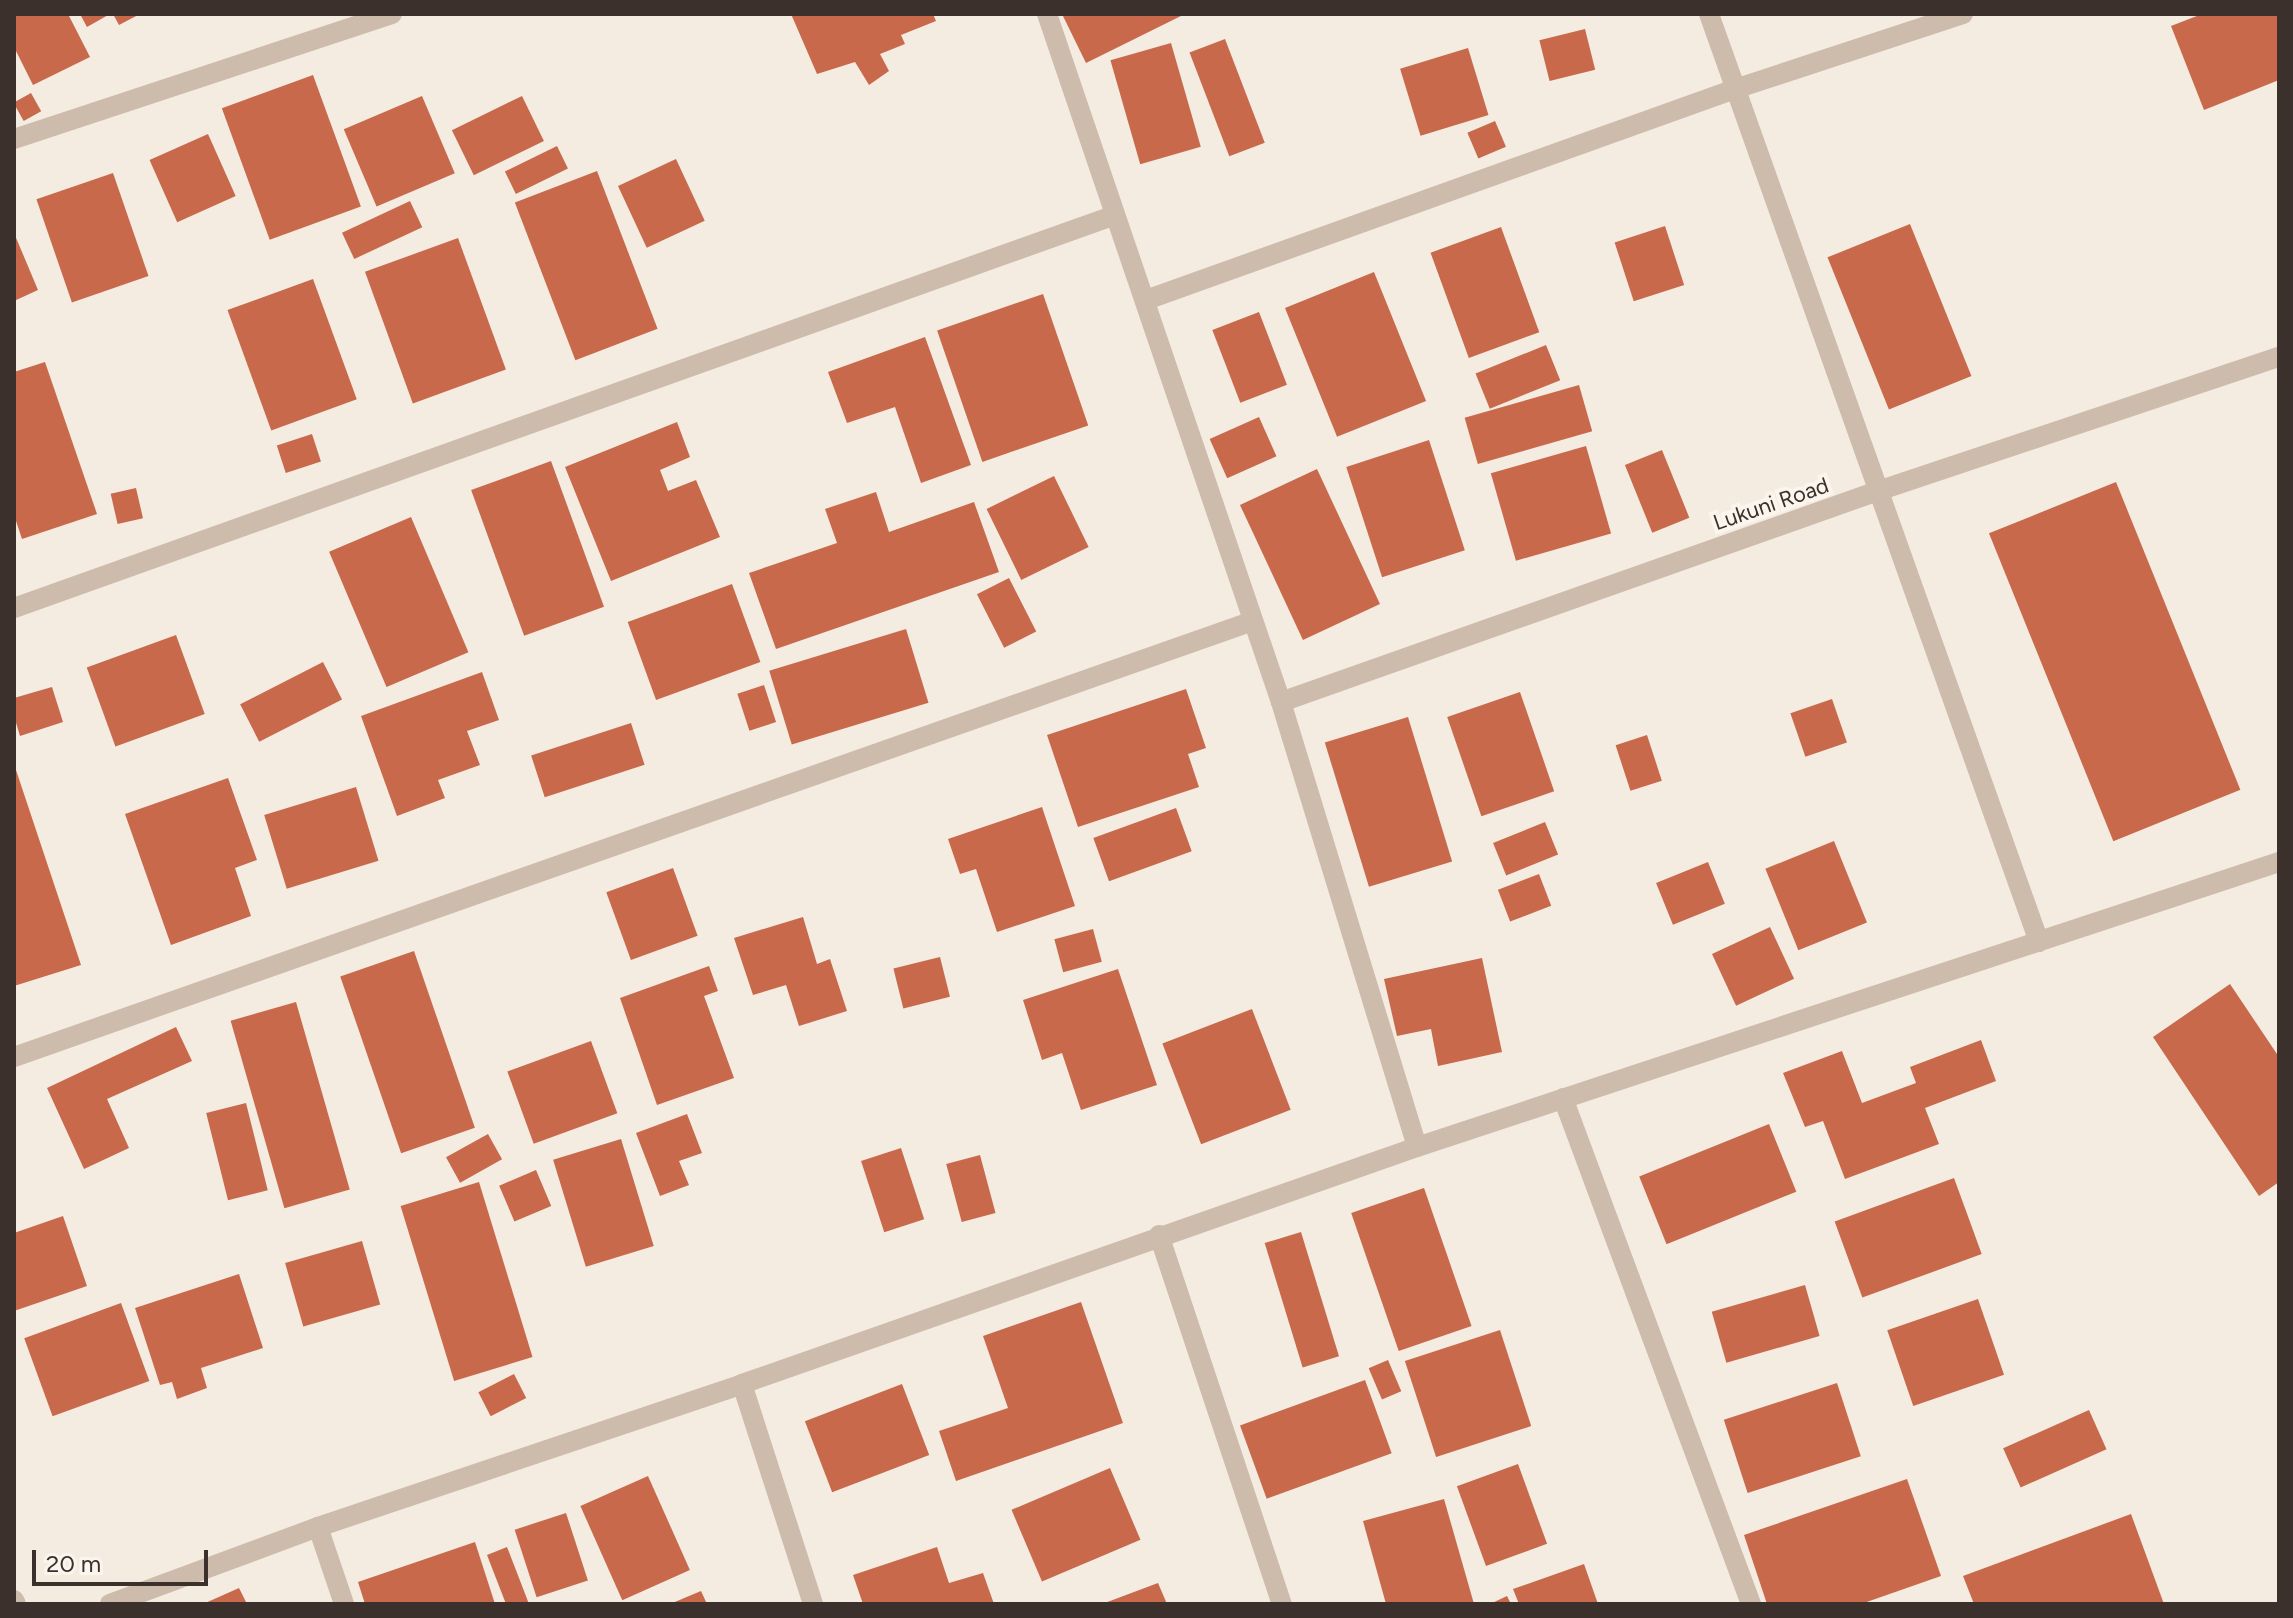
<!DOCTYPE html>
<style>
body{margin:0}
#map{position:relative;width:2293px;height:1618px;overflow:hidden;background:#f4ebe1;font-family:Figtree,sans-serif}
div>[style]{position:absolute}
.building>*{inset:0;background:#c8694b;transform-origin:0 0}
.minor>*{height:20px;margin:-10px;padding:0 10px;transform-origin:10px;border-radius:10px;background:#cdbbac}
span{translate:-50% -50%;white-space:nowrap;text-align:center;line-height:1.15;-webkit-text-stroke:8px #fbf5ee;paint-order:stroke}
.street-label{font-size:22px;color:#3b302b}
.frame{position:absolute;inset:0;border:16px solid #3b302b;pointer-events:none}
.scale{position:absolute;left:32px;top:1550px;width:176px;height:36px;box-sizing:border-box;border:4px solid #3b302b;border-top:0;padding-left:10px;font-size:24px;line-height:28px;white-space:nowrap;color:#3b302b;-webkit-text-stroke:6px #fbf5ee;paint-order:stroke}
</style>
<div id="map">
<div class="building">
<div style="clip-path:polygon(14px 14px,68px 14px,90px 57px,33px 85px,14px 47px)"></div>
<div style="clip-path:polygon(80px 14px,110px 14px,87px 27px)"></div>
<div style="clip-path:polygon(113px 14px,140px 14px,119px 25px)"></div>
<div style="clip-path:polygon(791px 14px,933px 14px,936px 21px,901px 35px,905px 44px,880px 54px,889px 71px,869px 85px,855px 62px,817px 74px)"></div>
<div style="clip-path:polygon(1062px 14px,1185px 14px,1086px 63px)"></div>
<div style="clip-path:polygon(2202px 14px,2279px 14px,2279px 80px,2204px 110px,2171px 26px)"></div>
<div style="left:1585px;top:29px;width:42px;height:47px;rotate:76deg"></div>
<div style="left:1225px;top:39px;width:111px;height:38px;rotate:69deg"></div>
<div style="left:1171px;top:43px;width:108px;height:63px;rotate:74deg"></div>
<div style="left:1468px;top:48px;width:70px;height:71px;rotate:73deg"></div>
<div style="left:313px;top:75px;width:140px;height:97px;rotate:70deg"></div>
<div style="left:31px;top:93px;width:21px;height:20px;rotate:61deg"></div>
<div style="left:422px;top:96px;width:84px;height:85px;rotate:67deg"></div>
<div style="left:522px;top:96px;width:50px;height:78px;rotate:64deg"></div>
<div style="left:1495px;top:121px;width:28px;height:30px;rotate:67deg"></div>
<div style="left:208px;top:134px;width:68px;height:64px;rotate:66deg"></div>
<div style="left:557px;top:146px;width:25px;height:58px;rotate:64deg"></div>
<div style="left:676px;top:159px;width:68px;height:64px;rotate:65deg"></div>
<div style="left:597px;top:171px;width:169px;height:88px;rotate:69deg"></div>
<div style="left:113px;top:173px;width:109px;height:81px;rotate:71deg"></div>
<div style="left:410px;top:201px;width:29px;height:75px;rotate:65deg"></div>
<div style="left:1910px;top:224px;width:164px;height:89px;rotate:68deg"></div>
<div style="left:1665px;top:226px;width:62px;height:53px;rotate:72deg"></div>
<div style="left:1501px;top:227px;width:112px;height:75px;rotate:70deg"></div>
<div style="clip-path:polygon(14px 233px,38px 290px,14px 301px)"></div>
<div style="left:458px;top:238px;width:140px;height:99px;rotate:70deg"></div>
<div style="left:1374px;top:272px;width:139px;height:96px;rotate:68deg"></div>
<div style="left:313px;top:279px;width:128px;height:91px;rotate:70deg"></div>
<div style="left:1043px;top:294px;width:139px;height:112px;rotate:71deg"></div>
<div style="left:1259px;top:312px;width:78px;height:50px;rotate:69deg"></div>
<div style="clip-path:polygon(925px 337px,971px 465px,921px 483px,895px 407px,847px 423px,828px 372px)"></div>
<div style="left:1546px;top:345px;width:38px;height:76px;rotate:68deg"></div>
<div style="clip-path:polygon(45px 362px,97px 514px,22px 539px,14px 515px,14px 372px)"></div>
<div style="left:1579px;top:385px;width:48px;height:119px;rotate:74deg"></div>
<div style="left:1259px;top:417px;width:43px;height:54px;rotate:66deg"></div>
<div style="clip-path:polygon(677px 422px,690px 457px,660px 470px,668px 491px,696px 480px,720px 537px,611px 581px,565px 467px)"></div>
<div style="left:312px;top:434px;width:29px;height:37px;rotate:72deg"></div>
<div style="left:1429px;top:440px;width:116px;height:87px;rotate:72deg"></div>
<div style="left:1586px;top:446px;width:91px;height:99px;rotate:74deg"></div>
<div style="left:1662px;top:450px;width:73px;height:40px;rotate:68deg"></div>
<div style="left:551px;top:461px;width:155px;height:85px;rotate:70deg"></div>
<div style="left:1317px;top:469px;width:149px;height:85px;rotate:65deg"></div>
<div style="left:1054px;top:476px;width:79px;height:75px;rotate:64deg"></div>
<div style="left:2116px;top:482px;width:332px;height:137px;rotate:68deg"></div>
<div style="left:136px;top:488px;width:31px;height:26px;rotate:77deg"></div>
<div style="clip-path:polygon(876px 492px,889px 532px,974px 502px,999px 572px,776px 649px,749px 573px,837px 543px,825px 509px)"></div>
<div style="left:411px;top:517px;width:147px;height:89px;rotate:67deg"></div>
<div style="left:1009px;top:578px;width:60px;height:36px;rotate:63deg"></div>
<div style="left:732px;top:584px;width:83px;height:111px;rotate:70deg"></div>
<div style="left:906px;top:629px;width:77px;height:143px;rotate:73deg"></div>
<div style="left:176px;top:635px;width:84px;height:95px;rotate:70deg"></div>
<div style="left:323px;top:662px;width:42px;height:93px;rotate:63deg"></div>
<div style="clip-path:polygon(482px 672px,499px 720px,467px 731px,480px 765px,438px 780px,445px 798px,397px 816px,361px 716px)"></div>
<div style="left:764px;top:685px;width:39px;height:28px;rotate:72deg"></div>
<div style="clip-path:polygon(52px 687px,63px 722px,20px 736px,14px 716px,14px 698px)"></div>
<div style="clip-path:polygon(1186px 689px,1206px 748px,1188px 754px,1199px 787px,1078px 827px,1047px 735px)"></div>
<div style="left:1520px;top:692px;width:105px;height:77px;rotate:71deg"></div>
<div style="left:1832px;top:699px;width:46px;height:44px;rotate:71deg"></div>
<div style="left:1408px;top:717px;width:151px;height:87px;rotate:73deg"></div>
<div style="left:631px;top:723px;width:44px;height:105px;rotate:72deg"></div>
<div style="left:1647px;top:735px;width:48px;height:33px;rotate:72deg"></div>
<div style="clip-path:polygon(14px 764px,81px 965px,14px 986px)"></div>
<div style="clip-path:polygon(228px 778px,257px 860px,235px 868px,251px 916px,171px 945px,125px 814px)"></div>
<div style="left:356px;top:787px;width:77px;height:96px;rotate:73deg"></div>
<div style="clip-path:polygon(1042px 807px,1075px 906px,997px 932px,976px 869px,960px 874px,948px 839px)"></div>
<div style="left:1176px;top:808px;width:46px;height:88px;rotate:70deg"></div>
<div style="left:1545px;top:822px;width:35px;height:56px;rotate:68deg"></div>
<div style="left:1834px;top:841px;width:88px;height:74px;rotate:68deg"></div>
<div style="left:1708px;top:862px;width:45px;height:56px;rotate:68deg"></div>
<div style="left:673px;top:868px;width:72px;height:71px;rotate:70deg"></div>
<div style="left:1539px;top:874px;width:34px;height:44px;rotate:69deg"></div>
<div style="clip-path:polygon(803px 917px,817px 964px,830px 959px,847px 1011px,799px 1026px,786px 985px,753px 995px,734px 938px)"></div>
<div style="left:1770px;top:927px;width:57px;height:64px;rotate:65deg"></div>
<div style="left:1093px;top:929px;width:34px;height:40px;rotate:75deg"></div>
<div style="left:414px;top:951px;width:187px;height:78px;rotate:71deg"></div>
<div style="left:940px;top:957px;width:41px;height:48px;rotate:76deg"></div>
<div style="clip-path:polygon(1482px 958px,1502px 1052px,1438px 1066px,1431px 1029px,1397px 1036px,1384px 979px)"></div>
<div style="clip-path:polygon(709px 966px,718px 991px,704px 996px,734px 1078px,657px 1105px,620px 998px)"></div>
<div style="clip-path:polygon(1118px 969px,1157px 1085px,1081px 1110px,1062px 1053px,1042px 1060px,1023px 1000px)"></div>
<div style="clip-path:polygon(2230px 984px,2279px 1057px,2279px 1182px,2259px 1196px,2153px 1037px)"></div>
<div style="left:296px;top:1002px;width:195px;height:68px;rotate:74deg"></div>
<div style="left:1252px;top:1009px;width:108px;height:96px;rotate:69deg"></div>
<div style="clip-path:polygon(176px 1027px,192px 1061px,107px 1099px,129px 1148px,84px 1169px,47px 1088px)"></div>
<div style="clip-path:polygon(1981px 1040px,1996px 1081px,1925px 1108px,1939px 1144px,1845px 1179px,1823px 1121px,1805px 1127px,1783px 1073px,1842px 1051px,1862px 1103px,1916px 1083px,1910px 1067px)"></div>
<div style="left:591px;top:1041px;width:77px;height:89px;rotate:70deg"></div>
<div style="left:246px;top:1103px;width:90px;height:41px;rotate:76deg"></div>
<div style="clip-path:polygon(687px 1114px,702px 1153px,679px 1161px,689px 1185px,660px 1196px,636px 1133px)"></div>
<div style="left:1769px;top:1124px;width:73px;height:140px;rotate:68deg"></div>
<div style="left:488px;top:1134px;width:29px;height:48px;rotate:61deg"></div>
<div style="left:621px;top:1139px;width:112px;height:71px;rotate:73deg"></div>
<div style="left:901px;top:1148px;width:75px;height:42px;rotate:72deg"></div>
<div style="left:980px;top:1155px;width:60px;height:35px;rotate:75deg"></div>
<div style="left:536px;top:1170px;width:39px;height:40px;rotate:67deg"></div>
<div style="left:1954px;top:1178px;width:81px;height:127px;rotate:70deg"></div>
<div style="left:479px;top:1182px;width:183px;height:82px;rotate:73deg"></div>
<div style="left:1424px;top:1188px;width:146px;height:77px;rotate:71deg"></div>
<div style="clip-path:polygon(63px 1216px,87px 1286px,14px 1311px,14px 1233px)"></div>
<div style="left:1301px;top:1232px;width:130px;height:38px;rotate:73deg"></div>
<div style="left:362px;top:1241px;width:66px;height:80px;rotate:74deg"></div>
<div style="clip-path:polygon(239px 1274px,263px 1348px,201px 1368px,207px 1388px,177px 1399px,172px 1382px,160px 1385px,135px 1308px)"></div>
<div style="left:1805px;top:1285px;width:53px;height:97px;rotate:74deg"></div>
<div style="left:1978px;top:1299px;width:80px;height:96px;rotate:71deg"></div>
<div style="clip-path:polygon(1081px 1302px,1123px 1423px,956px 1481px,939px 1431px,1008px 1408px,983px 1336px)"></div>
<div style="left:121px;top:1303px;width:83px;height:103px;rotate:70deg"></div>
<div style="left:1500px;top:1330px;width:101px;height:100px;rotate:72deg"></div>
<div style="left:1388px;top:1360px;width:34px;height:21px;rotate:67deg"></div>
<div style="left:514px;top:1374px;width:27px;height:40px;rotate:63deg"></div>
<div style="left:1365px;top:1380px;width:78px;height:133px;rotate:70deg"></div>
<div style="left:1837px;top:1383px;width:77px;height:119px;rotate:72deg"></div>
<div style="left:902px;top:1384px;width:76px;height:104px;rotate:69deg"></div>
<div style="left:2089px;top:1410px;width:43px;height:94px;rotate:66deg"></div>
<div style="left:1518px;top:1464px;width:85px;height:65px;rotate:70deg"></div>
<div style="left:1110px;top:1468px;width:78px;height:107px;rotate:67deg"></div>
<div style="left:648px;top:1476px;width:103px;height:74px;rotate:66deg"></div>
<div style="clip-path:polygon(1907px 1479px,1941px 1576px,1861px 1604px,1767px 1604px,1744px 1535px)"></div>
<div style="clip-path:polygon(1444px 1499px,1474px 1604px,1386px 1604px,1363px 1521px)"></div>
<div style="left:566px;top:1513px;width:71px;height:54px;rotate:72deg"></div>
<div style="clip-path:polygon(2131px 1514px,2164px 1604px,1974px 1604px,1963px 1576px)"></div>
<div style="clip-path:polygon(475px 1542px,495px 1604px,365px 1604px,358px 1582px)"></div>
<div style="clip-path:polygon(507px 1547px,529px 1604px,506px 1604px,487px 1555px)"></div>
<div style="clip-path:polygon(937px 1547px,949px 1583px,983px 1573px,994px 1604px,863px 1604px,853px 1575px)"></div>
<div style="clip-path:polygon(1584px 1564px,1598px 1604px,1519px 1604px,1513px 1589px)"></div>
<div style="clip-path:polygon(1158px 1583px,1167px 1604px,1102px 1604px)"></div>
<div style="clip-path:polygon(239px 1588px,247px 1604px,203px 1604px)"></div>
<div style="clip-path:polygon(701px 1591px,707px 1604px,670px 1604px)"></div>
<div style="clip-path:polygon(1507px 1596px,1511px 1604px,1490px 1604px)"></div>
</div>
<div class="minor">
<div style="left:1047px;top:14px;width:727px;rotate:71.22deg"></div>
<div style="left:1281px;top:702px;width:465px;rotate:73deg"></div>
<div style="left:1709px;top:14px;width:985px;rotate:70.42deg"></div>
<div style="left:14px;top:139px;width:398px;rotate:-18.3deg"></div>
<div style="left:1146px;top:300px;width:626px;rotate:-19.71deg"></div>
<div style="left:1735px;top:89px;width:240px;rotate:-18.2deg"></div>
<div style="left:14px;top:608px;width:1169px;rotate:-19.64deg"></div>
<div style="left:1281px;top:702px;width:633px;rotate:-19.47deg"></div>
<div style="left:1878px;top:491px;width:423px;rotate:-18.5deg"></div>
<div style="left:14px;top:1057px;width:1313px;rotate:-19.39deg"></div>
<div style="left:1563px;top:1098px;width:540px;rotate:69.62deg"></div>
<div style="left:1159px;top:1235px;width:389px;rotate:71.6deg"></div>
<div style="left:742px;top:1384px;width:231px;rotate:72.1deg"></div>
<div style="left:318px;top:1527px;width:81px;rotate:71.3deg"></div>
<div style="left:14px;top:1600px;width:4px;rotate:63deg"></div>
<div style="left:110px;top:1604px;width:222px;rotate:-20.3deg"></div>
<div style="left:318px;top:1527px;width:447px;rotate:-18.6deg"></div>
<div style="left:742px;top:1384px;width:715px;rotate:-19.35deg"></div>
<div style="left:1417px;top:1147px;width:908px;rotate:-18.3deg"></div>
</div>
<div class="street-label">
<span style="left:1771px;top:504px;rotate:-19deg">Lukuni Road</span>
</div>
<div class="frame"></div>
<div class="scale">20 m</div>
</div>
